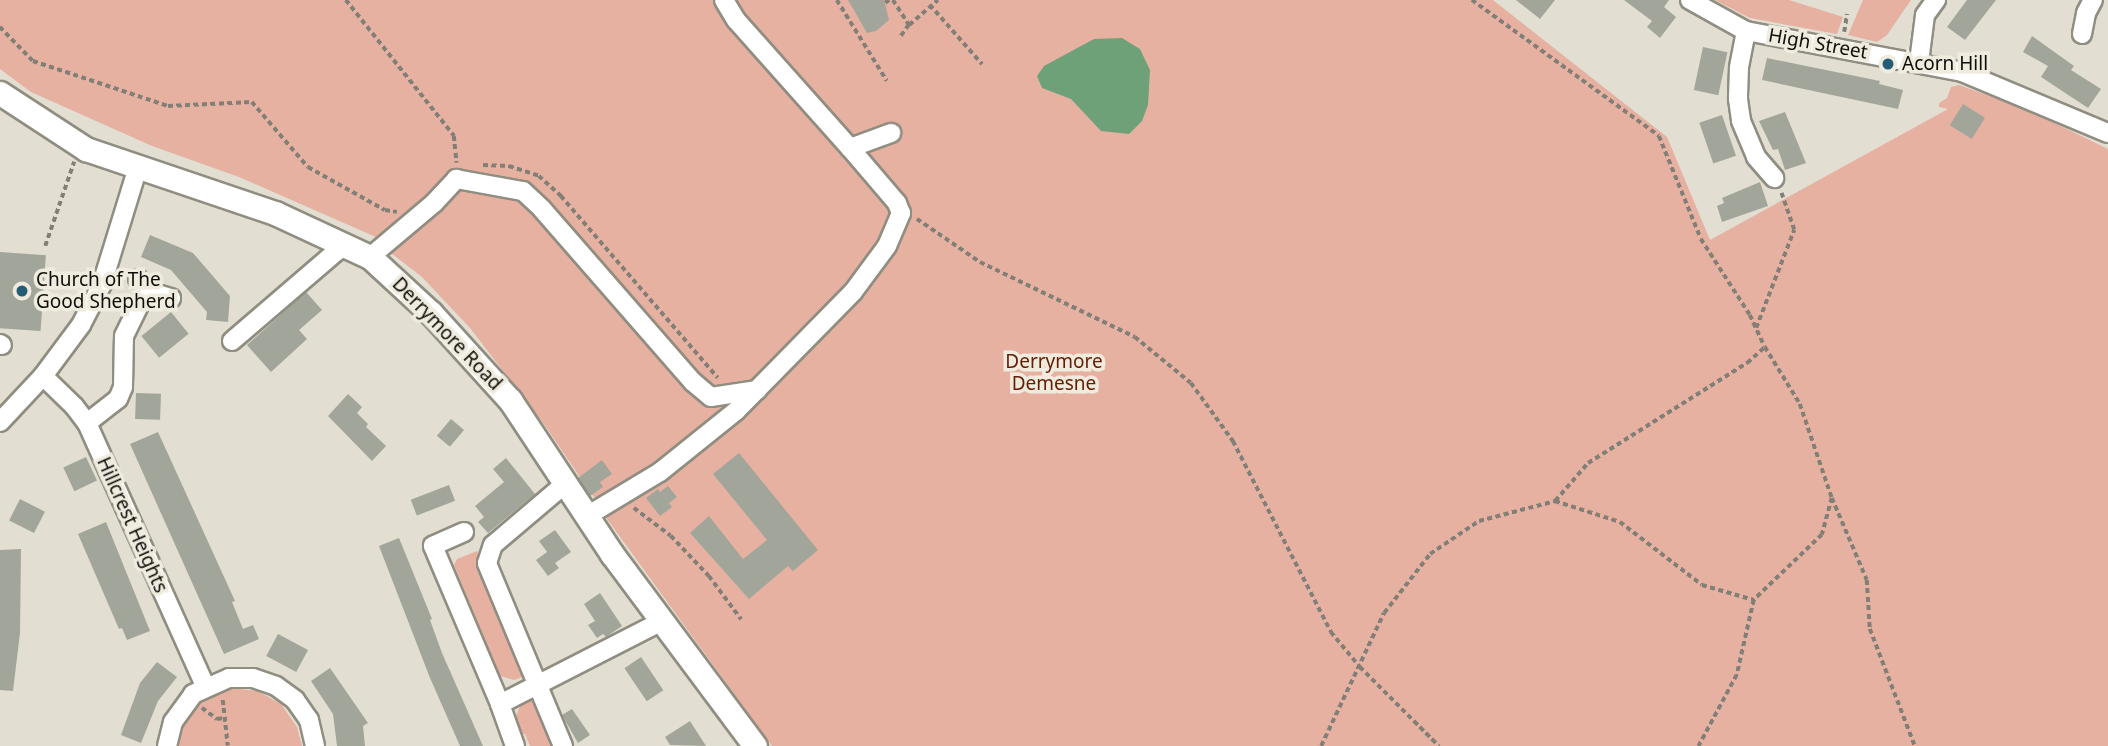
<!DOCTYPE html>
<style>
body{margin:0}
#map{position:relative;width:2108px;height:746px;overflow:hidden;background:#e2ded2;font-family:"Noto Sans",sans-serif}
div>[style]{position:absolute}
.green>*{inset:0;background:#e7b1a1}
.water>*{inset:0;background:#6ea178}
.building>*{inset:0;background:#a2a69a;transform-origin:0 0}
.path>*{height:3.5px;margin-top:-1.75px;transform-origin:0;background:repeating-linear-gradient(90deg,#827f77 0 5px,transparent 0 8.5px)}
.roads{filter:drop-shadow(2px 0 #908d81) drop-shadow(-2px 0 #908d81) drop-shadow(0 2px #908d81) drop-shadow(0 -2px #908d81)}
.minor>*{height:18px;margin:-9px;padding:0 9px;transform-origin:9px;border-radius:9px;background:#fff}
.major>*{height:23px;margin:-11.5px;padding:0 11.5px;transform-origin:11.5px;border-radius:11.5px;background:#fff}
.dots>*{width:19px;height:19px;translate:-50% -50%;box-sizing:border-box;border:4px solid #efecdf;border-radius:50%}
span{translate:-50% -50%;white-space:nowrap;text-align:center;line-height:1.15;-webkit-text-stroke:7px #efecdf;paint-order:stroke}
.street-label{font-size:19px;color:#0e0d09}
.poi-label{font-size:19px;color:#0e0d09}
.left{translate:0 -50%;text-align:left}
.park-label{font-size:19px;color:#661c03}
</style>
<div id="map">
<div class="green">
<div style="clip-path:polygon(0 0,1493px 0,1667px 137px,1710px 240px,1948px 109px,1939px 107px,1939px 103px,1947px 98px,1951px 87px,1959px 85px,2028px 110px,2108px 149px,2108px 746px,772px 746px,607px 519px,608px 511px,592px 495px,546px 427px,470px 328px,422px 277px,387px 250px,389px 246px,378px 238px,239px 177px,152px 146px,31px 92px,0 69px)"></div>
<div style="clip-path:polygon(1715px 0,1789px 0,1843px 17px,1837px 34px,1750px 18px)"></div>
<div style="clip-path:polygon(1863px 0,1911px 0,1887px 35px,1877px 42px,1848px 35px)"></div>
<div style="clip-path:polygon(477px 551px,528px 675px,514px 680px,500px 676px,454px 565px,457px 559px)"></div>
<div style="clip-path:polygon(231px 688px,258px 691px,281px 704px,297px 727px,302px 746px,175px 746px,180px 725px,195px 704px,218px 691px)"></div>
<div style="clip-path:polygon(538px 695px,557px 746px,530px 746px,525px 734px,519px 734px,514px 721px,522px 701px)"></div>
</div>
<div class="water">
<div style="clip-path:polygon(1122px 38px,1140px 49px,1150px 70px,1148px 105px,1142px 121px,1129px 134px,1101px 131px,1071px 99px,1042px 88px,1037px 76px,1044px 66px,1094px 39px)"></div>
</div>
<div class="building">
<div style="clip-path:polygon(848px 0,884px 0,889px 20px,876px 31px,867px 33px)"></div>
<div style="clip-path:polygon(1516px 0,1555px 0,1540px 19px)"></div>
<div style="clip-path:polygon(1624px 0,1669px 0,1664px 7px,1676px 17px,1660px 38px,1647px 27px,1652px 21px)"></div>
<div style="clip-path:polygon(1967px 0,1996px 0,1965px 40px,1947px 27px)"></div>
<div style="clip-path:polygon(2032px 36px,2074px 66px,2071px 70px,2101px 89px,2088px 108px,2041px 77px,2048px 66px,2023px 52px)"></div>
<div style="left:1703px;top:47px;width:25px;height:44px;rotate:12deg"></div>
<div style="clip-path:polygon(1767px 58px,1880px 81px,1879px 84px,1903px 90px,1898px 109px,1762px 80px)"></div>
<div style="left:1963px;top:104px;width:26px;height:25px;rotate:32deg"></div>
<div style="clip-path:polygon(1785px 112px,1806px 163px,1785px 170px,1778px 149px,1773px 150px,1759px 121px)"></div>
<div style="left:1722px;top:115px;width:43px;height:24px;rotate:71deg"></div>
<div style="clip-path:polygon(1760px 182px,1768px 206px,1722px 222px,1717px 206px,1724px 203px,1722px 198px)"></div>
<div style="clip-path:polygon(150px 235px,193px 253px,230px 296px,228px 322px,206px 320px,207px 312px,171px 270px,141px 257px)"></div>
<div style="left:0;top:252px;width:46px;height:76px;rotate:4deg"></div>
<div style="clip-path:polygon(306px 292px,322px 310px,299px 330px,307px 339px,271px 372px,247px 345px)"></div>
<div style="left:171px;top:312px;width:28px;height:38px;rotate:51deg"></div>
<div style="left:136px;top:393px;width:25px;height:26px;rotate:2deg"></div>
<div style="clip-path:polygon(348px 394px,362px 407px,357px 413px,368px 424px,366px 427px,386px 446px,372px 461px,328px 416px)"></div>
<div style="left:451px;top:419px;width:17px;height:22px;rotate:40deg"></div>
<div style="clip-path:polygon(158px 432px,235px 601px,232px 602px,243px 629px,253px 625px,259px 639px,224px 654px,130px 444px)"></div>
<div style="clip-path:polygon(739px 453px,818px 550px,793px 571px,788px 566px,749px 599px,690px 533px,709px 516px,743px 559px,767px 540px,713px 474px)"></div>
<div style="left:86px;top:457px;width:26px;height:25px;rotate:65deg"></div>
<div style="clip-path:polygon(506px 458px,535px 494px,488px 533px,478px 522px,484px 517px,475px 506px,504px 482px,493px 469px)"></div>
<div style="clip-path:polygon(602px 460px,612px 474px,600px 482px,603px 487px,590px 496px,578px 478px)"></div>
<div style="left:449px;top:485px;width:17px;height:41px;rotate:69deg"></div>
<div style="clip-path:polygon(668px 486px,677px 497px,669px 503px,672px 507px,660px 516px,646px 498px,658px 489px,660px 492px)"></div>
<div style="left:20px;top:499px;width:28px;height:24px;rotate:27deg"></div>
<div style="clip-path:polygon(106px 522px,150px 631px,127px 640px,122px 628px,119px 629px,78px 534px)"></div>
<div style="clip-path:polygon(555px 530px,571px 552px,555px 563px,559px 568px,548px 576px,536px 560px,547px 552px,539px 541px)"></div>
<div style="clip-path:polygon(399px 538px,432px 619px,430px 620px,442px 653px,483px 746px,460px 746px,430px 678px,379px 546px)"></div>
<div style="clip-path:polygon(21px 549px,20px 633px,13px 691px,0 690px,0 550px)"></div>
<div style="clip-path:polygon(600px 593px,622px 626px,606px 637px,603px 634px,597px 638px,588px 625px,595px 621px,584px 604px)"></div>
<div style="left:278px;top:634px;width:34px;height:25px;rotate:28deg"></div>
<div style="left:641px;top:657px;width:40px;height:20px;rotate:56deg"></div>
<div style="clip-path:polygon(157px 662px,177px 677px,158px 701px,141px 743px,121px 735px,140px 683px)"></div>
<div style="clip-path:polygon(330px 668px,368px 723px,363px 726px,365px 746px,337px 746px,333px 714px,311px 681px)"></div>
<div style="clip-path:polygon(572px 709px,590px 735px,578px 743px,562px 715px)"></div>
<div style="clip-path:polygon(690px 721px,706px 746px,670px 745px,665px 737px)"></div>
</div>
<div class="path">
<div style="left:346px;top:0;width:174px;rotate:51.5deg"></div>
<div style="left:454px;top:136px;width:27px;rotate:84deg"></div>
<div style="left:837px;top:0;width:95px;rotate:58.3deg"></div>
<div style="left:893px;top:0;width:30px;rotate:57deg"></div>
<div style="left:909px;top:25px;width:16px;rotate:125deg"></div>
<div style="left:1472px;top:0;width:231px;rotate:36deg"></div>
<div style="left:1659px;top:136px;width:111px;rotate:67.8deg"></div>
<div style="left:1701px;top:239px;width:90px;rotate:57.2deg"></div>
<div style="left:1750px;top:315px;width:35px;rotate:65deg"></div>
<div style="left:885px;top:3px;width:5px;rotate:-37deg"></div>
<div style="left:930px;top:5px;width:79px;rotate:48.6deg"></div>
<div style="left:909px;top:25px;width:38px;rotate:-41deg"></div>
<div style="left:0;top:27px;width:47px;rotate:45.9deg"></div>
<div style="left:33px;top:61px;width:142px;rotate:18.4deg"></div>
<div style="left:168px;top:106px;width:84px;rotate:-2.7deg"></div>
<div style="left:252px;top:102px;width:86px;rotate:49.3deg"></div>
<div style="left:308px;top:167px;width:88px;rotate:29.2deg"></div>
<div style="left:385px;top:210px;width:12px;rotate:9deg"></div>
<div style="left:1844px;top:32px;width:18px;rotate:-81deg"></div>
<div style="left:483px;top:165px;width:26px;rotate:2deg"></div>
<div style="left:509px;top:166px;width:32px;rotate:18deg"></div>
<div style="left:539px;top:176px;width:30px;rotate:42deg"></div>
<div style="left:561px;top:196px;width:240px;rotate:49.2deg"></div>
<div style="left:917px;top:219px;width:76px;rotate:34.3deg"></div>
<div style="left:980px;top:262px;width:172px;rotate:25.8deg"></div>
<div style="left:1135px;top:337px;width:72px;rotate:39.4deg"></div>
<div style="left:1191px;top:383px;width:72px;rotate:54.1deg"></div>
<div style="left:1233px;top:441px;width:215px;rotate:62.8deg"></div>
<div style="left:1331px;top:632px;width:45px;rotate:50.4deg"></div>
<div style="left:1360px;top:667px;width:112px;rotate:45deg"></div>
<div style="left:45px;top:246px;width:89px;rotate:-71deg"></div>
<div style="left:1756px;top:328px;width:105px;rotate:-68.8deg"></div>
<div style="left:1794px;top:230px;width:39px;rotate:-109deg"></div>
<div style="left:1832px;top:498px;width:89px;rotate:66.9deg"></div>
<div style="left:1867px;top:580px;width:49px;rotate:86.5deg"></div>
<div style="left:1870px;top:629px;width:125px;rotate:69deg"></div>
<div style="left:1555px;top:501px;width:68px;rotate:17.9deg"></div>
<div style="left:1620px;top:522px;width:103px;rotate:37.5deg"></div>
<div style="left:1702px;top:585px;width:54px;rotate:16.1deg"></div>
<div style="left:634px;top:508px;width:46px;rotate:37.1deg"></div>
<div style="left:671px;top:536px;width:55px;rotate:46.5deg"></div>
<div style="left:709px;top:576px;width:54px;rotate:53.3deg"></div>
<div style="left:223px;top:700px;width:46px;rotate:83.8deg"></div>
<div style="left:202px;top:708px;width:19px;rotate:36deg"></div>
<div style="left:217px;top:719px;width:7px;rotate:-8deg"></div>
<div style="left:1321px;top:746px;width:147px;rotate:-64.7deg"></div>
<div style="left:1384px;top:613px;width:75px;rotate:-52.1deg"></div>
<div style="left:1430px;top:554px;width:59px;rotate:-34deg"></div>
<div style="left:1479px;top:521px;width:79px;rotate:-14.7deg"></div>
<div style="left:1555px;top:501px;width:50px;rotate:-49deg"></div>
<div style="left:1588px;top:463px;width:188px;rotate:-32.2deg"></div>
<div style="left:1747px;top:363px;width:24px;rotate:-42deg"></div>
<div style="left:1765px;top:347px;width:67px;rotate:58.4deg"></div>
<div style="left:1800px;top:404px;width:99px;rotate:71.2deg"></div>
<div style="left:1832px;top:498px;width:38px;rotate:105deg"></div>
<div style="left:1822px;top:535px;width:94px;rotate:136.3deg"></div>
<div style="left:1754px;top:600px;width:77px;rotate:102.8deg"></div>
<div style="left:1737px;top:675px;width:81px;rotate:118.2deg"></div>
</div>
<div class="roads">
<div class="minor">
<div style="left:1690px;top:0;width:64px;rotate:29deg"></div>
<div style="left:1746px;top:31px;width:220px;rotate:10.7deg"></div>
<div style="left:1962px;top:72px;width:158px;rotate:22.7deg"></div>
<div style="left:1746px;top:31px;width:38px;rotate:101deg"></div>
<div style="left:1739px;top:68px;width:31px;rotate:92deg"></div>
<div style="left:1738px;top:99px;width:22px;rotate:82deg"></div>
<div style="left:1741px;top:121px;width:39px;rotate:67deg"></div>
<div style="left:1756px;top:157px;width:28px;rotate:49deg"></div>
<div style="left:2082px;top:34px;width:21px;rotate:-79deg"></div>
<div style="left:2086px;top:13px;width:15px;rotate:-62deg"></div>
<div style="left:1919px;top:62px;width:47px;rotate:-82.7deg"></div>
<div style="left:1925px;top:15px;width:19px;rotate:-54deg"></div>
<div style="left:850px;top:148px;width:44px;rotate:-20.1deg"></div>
<div style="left:370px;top:257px;width:84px;rotate:-40.2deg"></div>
<div style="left:434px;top:203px;width:33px;rotate:-47deg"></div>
<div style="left:456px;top:179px;width:68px;rotate:10.2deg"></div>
<div style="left:523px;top:191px;width:26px;rotate:43deg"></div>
<div style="left:542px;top:209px;width:230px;rotate:48.9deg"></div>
<div style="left:693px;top:382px;width:23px;rotate:40deg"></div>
<div style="left:711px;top:397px;width:47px;rotate:-8.7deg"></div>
<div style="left:138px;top:279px;width:18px;rotate:47deg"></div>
<div style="left:232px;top:341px;width:138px;rotate:-40.6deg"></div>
<div style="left:337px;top:251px;width:10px;rotate:-66deg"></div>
<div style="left:0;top:344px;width:2px;rotate:27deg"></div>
<div style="left:43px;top:376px;width:43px;rotate:44.1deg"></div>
<div style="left:74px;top:406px;width:21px;rotate:53deg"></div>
<div style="left:87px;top:423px;width:288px;rotate:65.8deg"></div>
<div style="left:0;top:422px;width:63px;rotate:-46.9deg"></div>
<div style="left:43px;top:376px;width:64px;rotate:-53.3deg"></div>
<div style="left:81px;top:325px;width:46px;rotate:-62.9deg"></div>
<div style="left:102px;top:284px;width:122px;rotate:-72.9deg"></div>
<div style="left:87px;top:423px;width:39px;rotate:-38deg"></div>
<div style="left:118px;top:399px;width:13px;rotate:-67deg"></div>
<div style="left:123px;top:387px;width:51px;rotate:-88.9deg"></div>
<div style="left:124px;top:336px;width:39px;rotate:-64deg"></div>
<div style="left:141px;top:301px;width:13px;rotate:-45deg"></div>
<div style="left:150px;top:292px;width:22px;rotate:16deg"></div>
<div style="left:587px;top:516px;width:85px;rotate:-31.1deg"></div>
<div style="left:660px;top:472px;width:97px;rotate:-38.8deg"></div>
<div style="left:736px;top:411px;width:167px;rotate:-45.5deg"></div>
<div style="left:853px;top:292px;width:57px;rotate:-53.5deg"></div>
<div style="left:887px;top:246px;width:36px;rotate:-67deg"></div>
<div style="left:901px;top:213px;width:11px;rotate:-112deg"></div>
<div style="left:897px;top:203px;width:72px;rotate:-130.5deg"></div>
<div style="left:850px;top:148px;width:171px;rotate:-131.7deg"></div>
<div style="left:736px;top:20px;width:23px;rotate:-121deg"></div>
<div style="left:464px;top:532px;width:34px;rotate:156deg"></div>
<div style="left:433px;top:546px;width:172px;rotate:67deg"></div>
<div style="left:167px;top:746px;width:25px;rotate:-76deg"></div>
<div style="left:173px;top:722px;width:34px;rotate:-54deg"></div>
<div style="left:193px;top:694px;width:39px;rotate:-24deg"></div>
<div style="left:229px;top:678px;width:24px"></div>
<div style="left:253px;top:678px;width:24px;rotate:19deg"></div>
<div style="left:276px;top:686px;width:24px;rotate:36deg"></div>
<div style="left:295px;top:700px;width:24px;rotate:55deg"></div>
<div style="left:309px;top:720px;width:27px;rotate:77deg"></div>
<div style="left:515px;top:746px;width:45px;rotate:-109.7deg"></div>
<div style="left:500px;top:704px;width:180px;rotate:-27.1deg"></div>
<div style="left:563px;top:746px;width:198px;rotate:-112.6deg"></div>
<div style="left:487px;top:563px;width:19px;rotate:-72deg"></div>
<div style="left:493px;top:545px;width:94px;rotate:-40.3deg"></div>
</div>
<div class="major">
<div style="left:0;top:93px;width:103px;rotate:33.1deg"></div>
<div style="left:86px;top:149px;width:200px;rotate:18.7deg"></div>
<div style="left:275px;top:213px;width:105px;rotate:24.9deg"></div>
<div style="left:370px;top:257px;width:83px;rotate:42.6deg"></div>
<div style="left:431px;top:313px;width:118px;rotate:47.8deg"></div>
<div style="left:510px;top:400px;width:185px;rotate:56.5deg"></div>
<div style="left:612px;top:554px;width:239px;rotate:53.3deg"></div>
</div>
</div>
<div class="dots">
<div style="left:1888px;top:64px;background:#275c77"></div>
<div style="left:22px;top:291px;background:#275c77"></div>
</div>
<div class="street-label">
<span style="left:1818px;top:44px;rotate:10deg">High Street</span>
<span style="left:447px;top:334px;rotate:46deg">Derrymore Road</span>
<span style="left:132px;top:525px;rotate:66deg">Hillcrest Heights</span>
</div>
<div class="poi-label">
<span class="left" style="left:1902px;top:64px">Acorn Hill</span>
<span class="left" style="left:36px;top:291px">Church of The<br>Good Shepherd</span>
</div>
<div class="park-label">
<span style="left:1054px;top:373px">Derrymore<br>Demesne</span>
</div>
</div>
